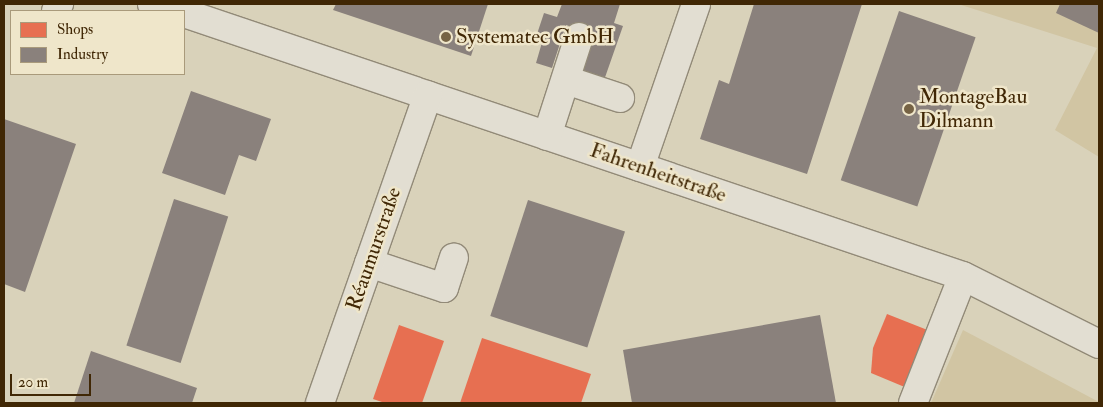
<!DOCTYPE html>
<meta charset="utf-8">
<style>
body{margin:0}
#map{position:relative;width:1103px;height:407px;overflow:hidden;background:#d9d2ba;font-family:"IM FELL Double Pica",serif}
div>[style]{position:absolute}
.green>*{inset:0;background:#d1c5a3}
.shops>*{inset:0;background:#e76f51}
.industry>*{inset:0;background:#8a817c;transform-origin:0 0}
.roads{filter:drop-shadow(1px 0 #928a78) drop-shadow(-1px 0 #928a78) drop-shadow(0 1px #928a78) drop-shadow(0 -1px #928a78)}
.minor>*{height:28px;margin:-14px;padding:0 14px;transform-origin:14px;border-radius:14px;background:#e2ded2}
.dots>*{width:14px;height:14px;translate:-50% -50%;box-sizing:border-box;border:2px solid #efe6ca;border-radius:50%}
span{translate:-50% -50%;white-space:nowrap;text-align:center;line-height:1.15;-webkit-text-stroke:5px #efe6ca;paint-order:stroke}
.poi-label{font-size:21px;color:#402705}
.left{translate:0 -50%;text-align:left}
.street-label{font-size:21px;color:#402705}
.frame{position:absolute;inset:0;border:5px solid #402705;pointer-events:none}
.legend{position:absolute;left:10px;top:10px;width:175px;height:65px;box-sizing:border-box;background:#efe6ca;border:1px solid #a99a7b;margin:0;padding:6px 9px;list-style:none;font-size:15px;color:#402705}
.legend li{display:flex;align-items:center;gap:10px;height:25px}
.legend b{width:25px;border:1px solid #a99a7b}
.scale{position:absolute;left:10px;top:374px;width:81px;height:22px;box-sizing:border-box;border:2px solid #402705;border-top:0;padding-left:6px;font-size:15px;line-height:18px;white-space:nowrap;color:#402705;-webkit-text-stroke:4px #efe6ca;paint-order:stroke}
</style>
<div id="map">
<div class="green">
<div style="clip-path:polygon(958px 4px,1099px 4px,1099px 157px,1055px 130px,1097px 48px)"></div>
<div style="clip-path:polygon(963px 330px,1099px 402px,1099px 403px,931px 403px)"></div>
</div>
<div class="shops">
<div style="clip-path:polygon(887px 314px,930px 331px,907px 388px,871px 373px,873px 348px)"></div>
<div style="clip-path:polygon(399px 325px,444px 341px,422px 403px,385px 403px,373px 399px)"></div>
<div style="clip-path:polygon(482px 338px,591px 374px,581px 403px,460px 403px)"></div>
</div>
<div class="industry">
<div style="clip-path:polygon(336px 4px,488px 4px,471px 56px,333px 10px)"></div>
<div style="clip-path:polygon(562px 4px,620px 4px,614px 23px,623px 26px,602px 86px,580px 78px,594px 34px,566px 25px,552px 68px,536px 63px,543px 39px,536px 37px,544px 13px,557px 17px)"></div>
<div style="clip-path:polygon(754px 4px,862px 4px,807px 174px,700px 139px,719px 80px,729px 84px)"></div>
<div style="clip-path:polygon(1060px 4px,1099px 4px,1099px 33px,1056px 13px)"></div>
<div style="left:899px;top:11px;width:81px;height:179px;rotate:19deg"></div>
<div style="clip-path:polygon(191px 91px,271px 119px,256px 161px,239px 155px,225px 195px,162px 173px)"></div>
<div style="clip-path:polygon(4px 119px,76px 144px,25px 292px,4px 284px)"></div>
<div style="left:174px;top:199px;width:57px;height:154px;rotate:18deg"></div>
<div style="left:528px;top:200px;width:102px;height:122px;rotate:18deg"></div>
<div style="clip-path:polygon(820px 315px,836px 403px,632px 403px,623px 350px)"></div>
<div style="clip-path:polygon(91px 351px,197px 388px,192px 403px,74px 403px)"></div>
</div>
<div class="roads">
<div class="minor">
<div style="left:152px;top:4px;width:28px;rotate:15deg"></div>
<div style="left:56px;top:11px;width:8px;rotate:-67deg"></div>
<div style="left:184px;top:13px;width:822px;rotate:18.66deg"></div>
<div style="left:963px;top:276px;width:152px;rotate:26.6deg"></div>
<div style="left:566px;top:80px;width:57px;rotate:18.4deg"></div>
<div style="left:547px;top:136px;width:104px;rotate:-72.1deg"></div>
<div style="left:640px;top:167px;width:172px;rotate:-71deg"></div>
<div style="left:369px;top:263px;width:79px;rotate:18.4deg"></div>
<div style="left:444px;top:288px;width:32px;rotate:-72deg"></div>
<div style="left:320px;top:403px;width:326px;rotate:-70.7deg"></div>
<div style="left:913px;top:403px;width:136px;rotate:-68.5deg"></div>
</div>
</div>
<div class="dots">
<div style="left:446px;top:37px;background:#766344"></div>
<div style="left:909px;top:109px;background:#766344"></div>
</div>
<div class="poi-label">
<span class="left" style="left:456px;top:37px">Systematec GmbH</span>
<span class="left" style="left:919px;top:109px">MontageBau<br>Dilmann</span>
</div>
<div class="street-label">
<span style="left:658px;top:173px;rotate:19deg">Fahrenheitstraße</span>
<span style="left:374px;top:249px;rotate:-71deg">Réaumurstraße</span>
</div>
<div class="frame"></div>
<ul class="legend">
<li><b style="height:14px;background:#e76f51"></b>Shops</li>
<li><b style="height:14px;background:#8a817c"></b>Industry</li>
</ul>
<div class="scale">20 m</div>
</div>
